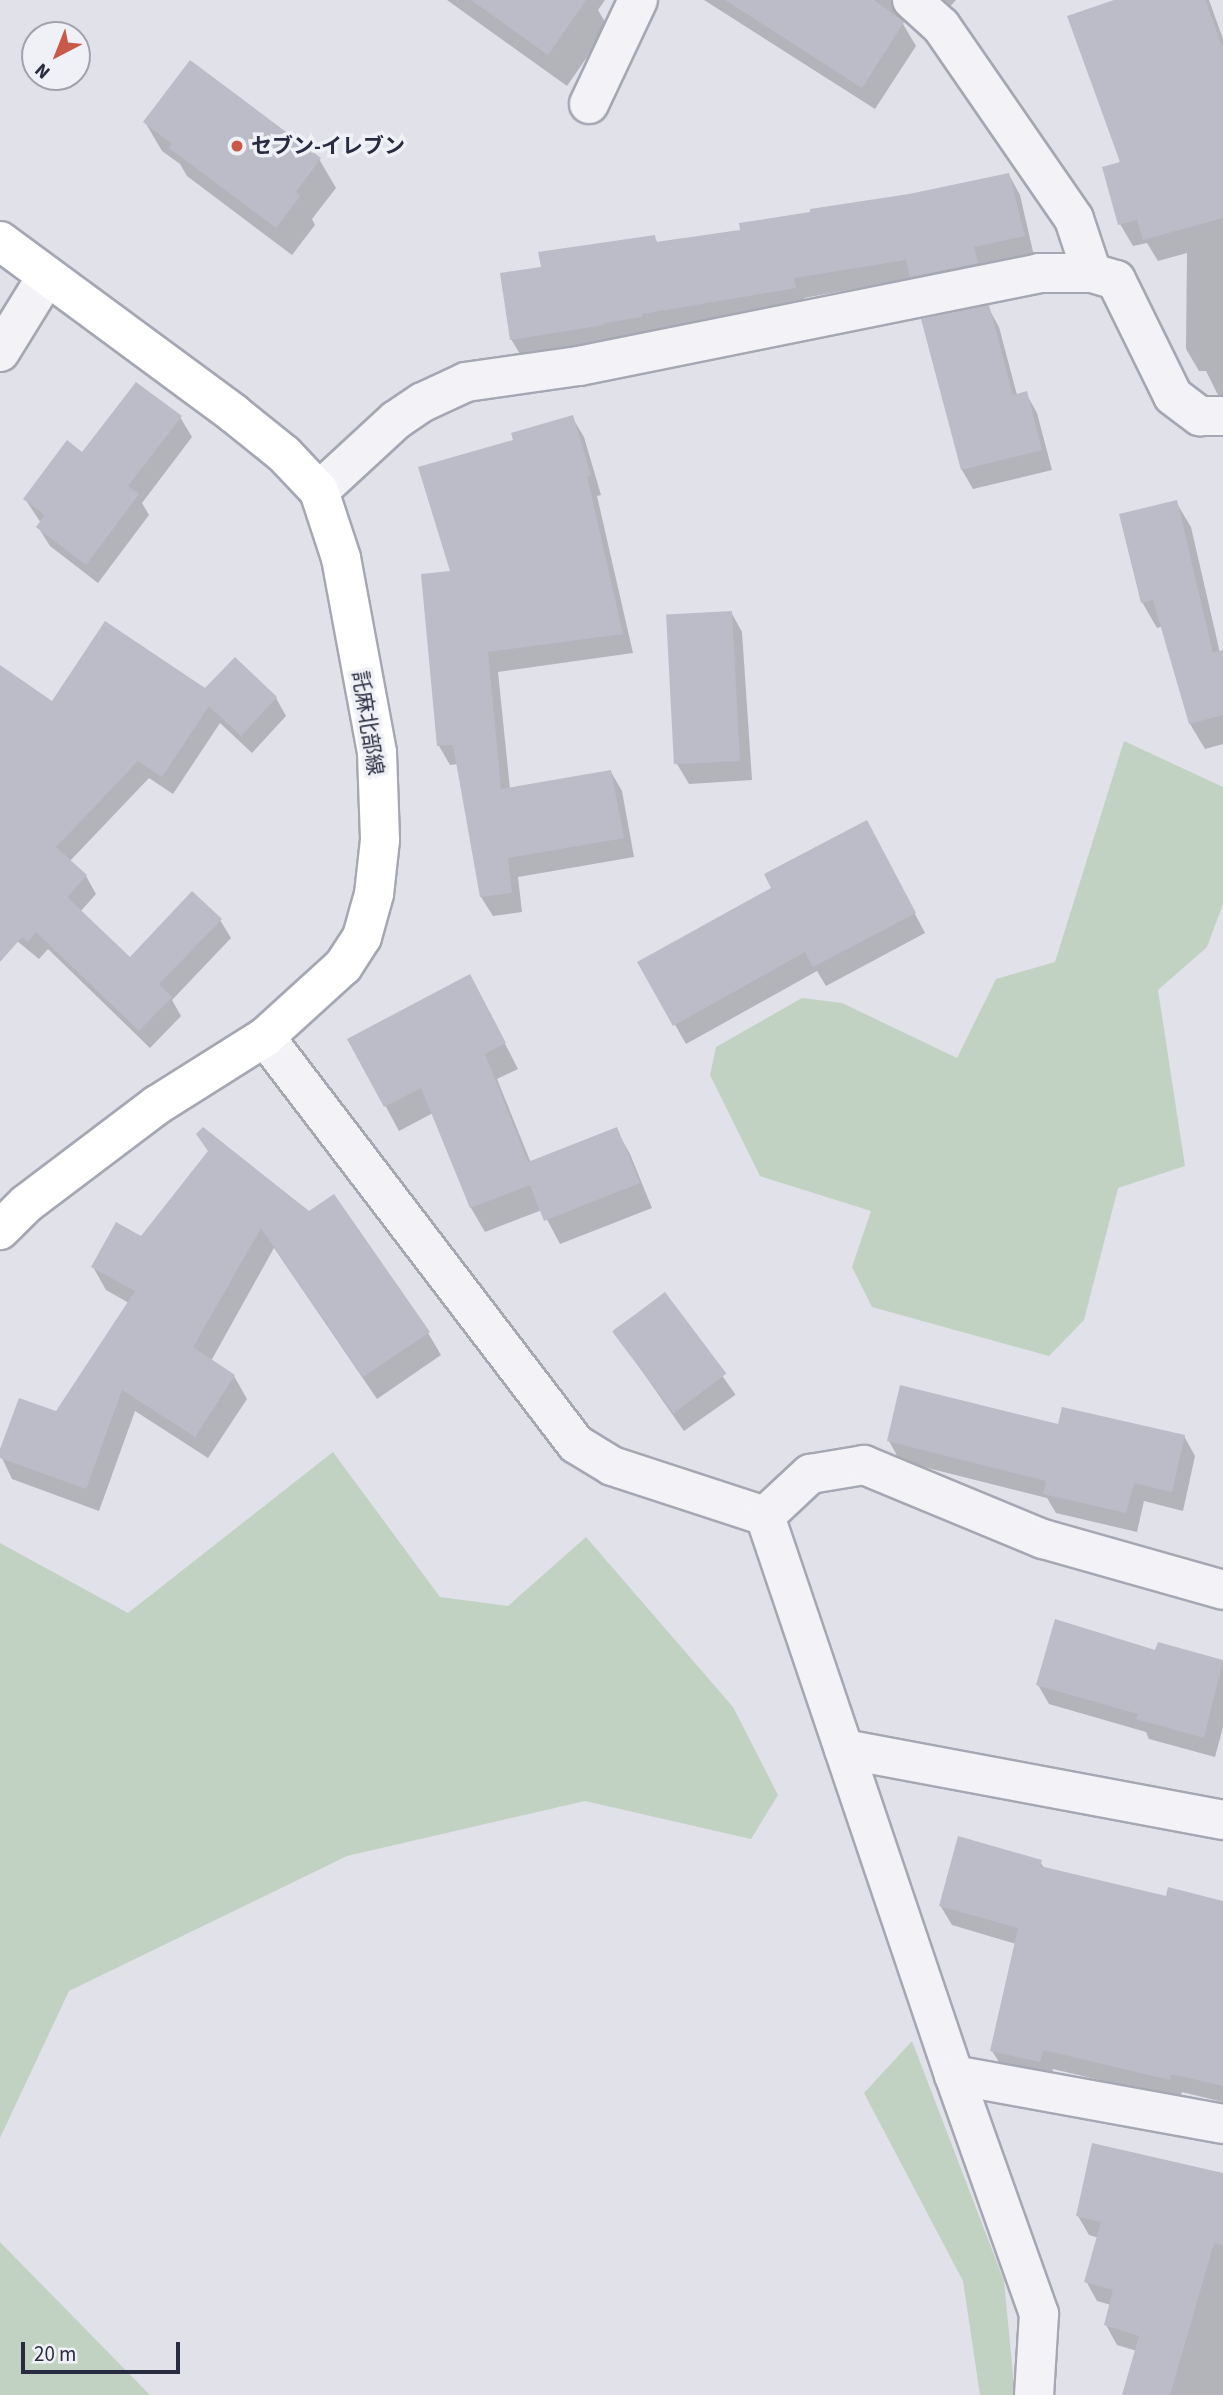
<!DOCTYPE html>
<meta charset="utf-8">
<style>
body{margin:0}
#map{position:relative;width:1223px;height:2395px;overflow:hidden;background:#e0e1e9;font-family:"Source Sans 3","Noto Sans JP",sans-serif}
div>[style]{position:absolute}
.green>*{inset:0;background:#c2d2c2}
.shadow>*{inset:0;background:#0003;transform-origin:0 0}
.building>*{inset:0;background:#bbbcc8;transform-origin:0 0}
.roads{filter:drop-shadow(2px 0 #a5a7b3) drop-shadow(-2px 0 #a5a7b3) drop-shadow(0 2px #a5a7b3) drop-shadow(0 -2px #a5a7b3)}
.minor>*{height:38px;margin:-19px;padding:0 19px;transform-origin:19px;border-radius:19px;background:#f3f3f7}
.major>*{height:38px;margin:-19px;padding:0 19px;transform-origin:19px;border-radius:19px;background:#fff}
.dots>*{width:19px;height:19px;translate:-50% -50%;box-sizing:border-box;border:4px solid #f0f1f6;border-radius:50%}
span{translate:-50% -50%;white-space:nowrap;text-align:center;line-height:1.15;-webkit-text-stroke:7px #f0f1f6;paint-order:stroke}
.poi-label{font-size:21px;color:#292c40;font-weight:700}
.left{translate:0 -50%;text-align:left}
.street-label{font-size:21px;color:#292c40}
.north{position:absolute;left:21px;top:21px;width:70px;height:70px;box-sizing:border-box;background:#f0f1f6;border:2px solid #a0a2ad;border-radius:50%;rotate:222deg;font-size:19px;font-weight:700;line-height:28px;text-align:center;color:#292c40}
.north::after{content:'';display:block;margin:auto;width:24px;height:32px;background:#ca5849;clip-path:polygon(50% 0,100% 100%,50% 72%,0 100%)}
.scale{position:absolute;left:21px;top:2342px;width:159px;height:32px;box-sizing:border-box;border:4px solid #292c40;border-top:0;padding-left:9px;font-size:21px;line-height:24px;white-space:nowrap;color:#292c40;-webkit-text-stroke:5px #f0f1f6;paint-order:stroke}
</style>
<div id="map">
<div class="green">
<div style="clip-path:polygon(1124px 741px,1223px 787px,1223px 904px,1207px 947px,1158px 990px,1185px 1166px,1118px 1188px,1084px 1320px,1049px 1356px,872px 1307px,852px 1267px,871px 1211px,760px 1176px,710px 1075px,716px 1047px,802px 998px,842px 1003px,957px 1058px,996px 979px,1055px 962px)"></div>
<div style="clip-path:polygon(333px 1452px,440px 1597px,508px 1606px,586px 1537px,733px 1707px,778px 1795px,751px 1839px,585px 1801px,347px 1856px,69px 1991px,0 2138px,0 1543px,128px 1613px)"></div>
<div style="clip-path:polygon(912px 2041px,1004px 2281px,1015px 2395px,980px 2395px,963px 2281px,864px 2093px)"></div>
<div style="clip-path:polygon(0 2242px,150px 2395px,0 2395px)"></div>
</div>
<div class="shadow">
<div style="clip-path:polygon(447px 0,605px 0,598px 10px,608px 27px,567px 86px)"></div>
<div style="clip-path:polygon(704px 0,956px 0,946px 11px,909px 7px,903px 24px,916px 46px,875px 109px)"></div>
<div style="clip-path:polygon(1119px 0,1209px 0,1223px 39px,1223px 397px,1219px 397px,1206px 371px,1199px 371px,1186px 349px,1187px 253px,1158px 261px,1147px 243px,1133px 246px,1120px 224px)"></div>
<div style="clip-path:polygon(145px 122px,319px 159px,336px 188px,312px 219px,315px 225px,292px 255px,187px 176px,180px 164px,162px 151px)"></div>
<div style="clip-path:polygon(1009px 175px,1020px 195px,1034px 256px,804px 298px,806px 307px,523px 359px,511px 339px,543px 269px,654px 237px,658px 243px,742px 232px)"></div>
<div style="clip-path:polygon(988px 307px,999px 327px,1017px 395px,1026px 393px,1037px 413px,1052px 470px,973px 489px,962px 470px)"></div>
<div style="clip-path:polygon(180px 417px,192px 437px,142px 503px,149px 515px,98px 583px,50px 546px,38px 527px,41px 523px,25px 499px,82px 454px)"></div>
<div style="clip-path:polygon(572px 417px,584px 437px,601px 495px,597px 496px,633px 653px,498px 672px,510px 789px,611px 772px,622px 791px,634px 857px,518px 877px,522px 912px,493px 916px,481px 897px,458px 764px,450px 765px,439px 746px,452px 573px,516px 441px)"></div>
<div style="clip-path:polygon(1176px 502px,1191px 527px,1220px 653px,1223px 652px,1223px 744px,1205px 749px,1190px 724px,1163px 626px,1157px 628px,1142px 602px)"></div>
<div style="clip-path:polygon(731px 612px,742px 632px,752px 780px,689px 784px,677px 764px)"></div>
<div style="clip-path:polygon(235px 659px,276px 698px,286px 716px,252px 753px,220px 723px,173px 794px,149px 778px,69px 862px,86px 876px,96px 894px,80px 912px,130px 959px,220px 920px,231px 938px,172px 1000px,181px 1016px,150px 1048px,48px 949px,39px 959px,0 927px,0 667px,53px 703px,205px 690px)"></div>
<div style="clip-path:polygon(877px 842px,925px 933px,826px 986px,817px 971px,686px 1044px,640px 963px)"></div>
<div style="clip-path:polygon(483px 1001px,518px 1069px,497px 1079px,531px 1163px,616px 1129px,630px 1154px,652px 1208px,560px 1244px,542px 1210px,485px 1232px,471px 1208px,433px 1113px,399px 1131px,350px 1040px)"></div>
<div style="clip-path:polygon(209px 1153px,428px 1333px,441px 1355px,377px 1399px,274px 1248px,211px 1361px,234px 1376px,247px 1399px,208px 1458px,135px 1411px,99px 1511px,12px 1479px,0 1454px,57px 1413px,129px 1303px,106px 1290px,93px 1267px,142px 1238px)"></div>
<div style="left:665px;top:1294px;width:123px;height:63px;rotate:55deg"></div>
<div style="clip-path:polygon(1060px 1426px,1184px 1436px,1195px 1456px,1183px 1511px,1144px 1501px,1137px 1532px,1056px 1513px,1047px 1498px,900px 1461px,889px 1441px)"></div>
<div style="clip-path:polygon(1159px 1644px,1223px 1662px,1223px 1727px,1215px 1757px,1149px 1739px,1146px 1732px,1049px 1704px,1038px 1685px,1157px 1652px)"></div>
<div style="clip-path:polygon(1040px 1862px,1045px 1869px,1167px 1898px,1223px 1903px,1223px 2102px,1182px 2092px,1180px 2099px,1053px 2069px,1050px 2081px,1004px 2070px,992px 2051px,1016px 1944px,952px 1925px,940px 1905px)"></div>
<div style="clip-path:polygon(1223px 2175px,1223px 2395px,1124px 2395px,1137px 2351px,1117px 2345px,1106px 2325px,1111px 2305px,1097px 2301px,1086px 2281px,1099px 2238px,1089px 2235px,1078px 2216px)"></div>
</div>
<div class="building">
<div style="clip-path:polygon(471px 0,586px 0,548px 55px)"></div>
<div style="clip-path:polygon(725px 0,874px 0,904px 22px,862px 88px)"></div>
<div style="clip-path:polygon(1114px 0,1205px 0,1223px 48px,1223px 218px,1143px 240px,1137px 220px,1118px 225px,1102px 167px,1120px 162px,1067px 16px)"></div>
<div style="clip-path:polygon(190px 60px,321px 158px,296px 192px,300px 196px,276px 228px,169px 148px,172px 144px,143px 122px)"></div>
<div style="clip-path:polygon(1009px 173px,1025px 236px,974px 247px,978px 263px,910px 277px,906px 260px,794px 278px,796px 288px,642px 314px,642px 317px,604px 323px,604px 325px,510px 340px,500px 273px,541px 267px,538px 252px,655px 235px,656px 242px,740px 230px,739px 223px,810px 212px,810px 209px,909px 194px)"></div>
<div style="clip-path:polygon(989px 305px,1013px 395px,1027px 391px,1042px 450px,961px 470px,921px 319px)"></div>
<div style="clip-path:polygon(136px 382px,182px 416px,128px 486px,139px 494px,86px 565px,36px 527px,45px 515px,23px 499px,67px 440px,82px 452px)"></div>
<div style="clip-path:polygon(573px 415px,591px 475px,587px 476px,623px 634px,488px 652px,501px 789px,611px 770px,624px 838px,508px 858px,512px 893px,480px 897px,453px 745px,437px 746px,421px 574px,450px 571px,418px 467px,513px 440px,511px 433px)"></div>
<div style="clip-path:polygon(1177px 500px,1213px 653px,1223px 650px,1223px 715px,1189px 724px,1153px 600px,1141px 603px,1119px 514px)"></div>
<div style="left:732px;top:611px;width:150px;height:66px;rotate:87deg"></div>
<div style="clip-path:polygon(105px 621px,205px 688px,235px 657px,277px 697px,241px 736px,209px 706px,162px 777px,138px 761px,56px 847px,87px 875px,67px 897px,130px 957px,192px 891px,222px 919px,159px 984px,172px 997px,139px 1031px,36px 932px,28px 942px,22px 937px,0 962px,0 665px,52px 701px)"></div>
<div style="clip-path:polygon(867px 820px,916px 913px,813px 967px,805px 952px,673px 1026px,637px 962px,771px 888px,764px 874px)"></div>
<div style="clip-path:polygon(470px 974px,506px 1043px,485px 1054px,528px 1162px,617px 1127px,640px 1183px,544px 1221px,530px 1185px,470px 1208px,421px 1088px,384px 1107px,347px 1039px)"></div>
<div style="clip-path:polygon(203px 1127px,309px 1211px,334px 1194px,430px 1332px,363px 1377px,261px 1228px,193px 1347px,235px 1375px,195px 1437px,122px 1390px,86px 1489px,0 1458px,0 1449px,19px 1398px,56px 1411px,135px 1291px,91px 1267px,116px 1222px,141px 1236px,208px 1151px,196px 1134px)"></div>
<div style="left:665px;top:1292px;width:102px;height:66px;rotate:53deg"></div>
<div style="clip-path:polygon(900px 1385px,1058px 1424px,1062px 1407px,1185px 1435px,1172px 1492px,1134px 1483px,1126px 1513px,1043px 1494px,1046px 1481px,887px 1441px)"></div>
<div style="clip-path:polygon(1055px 1619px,1155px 1650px,1158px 1642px,1223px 1660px,1204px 1738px,1136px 1719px,1138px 1714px,1036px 1685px)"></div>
<div style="clip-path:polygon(958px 1836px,1042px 1860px,1040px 1866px,1166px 1896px,1168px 1887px,1223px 1901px,1223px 2086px,1171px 2074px,1170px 2080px,1043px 2050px,1040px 2062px,990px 2051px,1018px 1928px,939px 1906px)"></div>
<div style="clip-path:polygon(1092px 2143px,1223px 2173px,1223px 2245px,1214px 2243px,1170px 2395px,1122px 2395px,1139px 2336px,1104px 2325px,1113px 2290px,1084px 2282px,1101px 2222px,1076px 2216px)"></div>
</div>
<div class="roads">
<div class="minor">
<div style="left:912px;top:0;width:39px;rotate:42deg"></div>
<div style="left:941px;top:26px;width:234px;rotate:55.4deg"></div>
<div style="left:1074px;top:219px;width:57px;rotate:71.6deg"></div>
<div style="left:589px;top:104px;width:115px;rotate:-64.8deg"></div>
<div style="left:0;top:352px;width:89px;rotate:-58.3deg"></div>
<div style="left:319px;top:491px;width:105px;rotate:-42.7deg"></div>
<div style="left:396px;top:420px;width:32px;rotate:-34deg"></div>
<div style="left:423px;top:402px;width:47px;rotate:-24.9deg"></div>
<div style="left:466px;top:382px;width:114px;rotate:-8.1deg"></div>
<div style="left:579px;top:366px;width:469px;rotate:-11.4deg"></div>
<div style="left:1039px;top:273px;width:53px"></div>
<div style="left:1092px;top:273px;width:25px;rotate:16deg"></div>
<div style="left:1116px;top:280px;width:129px;rotate:63.8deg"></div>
<div style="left:1173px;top:396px;width:34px;rotate:37deg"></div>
<div style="left:1200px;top:416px;width:23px"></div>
<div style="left:265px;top:1037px;width:512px;rotate:52.62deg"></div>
<div style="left:576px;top:1444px;width:42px;rotate:31.4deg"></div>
<div style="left:612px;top:1466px;width:161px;rotate:18.1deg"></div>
<div style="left:765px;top:1516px;width:590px;rotate:71.32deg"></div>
<div style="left:954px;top:2075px;width:254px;rotate:70.4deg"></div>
<div style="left:1039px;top:2314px;width:81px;rotate:93.5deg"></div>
<div style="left:765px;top:1516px;width:62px;rotate:-43deg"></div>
<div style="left:810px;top:1474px;width:55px;rotate:-9.5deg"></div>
<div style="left:864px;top:1465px;width:194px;rotate:22.5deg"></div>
<div style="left:1043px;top:1539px;width:187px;rotate:15.8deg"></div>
<div style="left:844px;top:1749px;width:386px;rotate:10.6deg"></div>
<div style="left:954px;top:2075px;width:273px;rotate:10.3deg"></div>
</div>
<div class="major">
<div style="left:0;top:241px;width:290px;rotate:36.4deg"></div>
<div style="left:233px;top:413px;width:65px;rotate:38.8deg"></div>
<div style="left:284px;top:454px;width:51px;rotate:46.6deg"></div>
<div style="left:319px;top:491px;width:71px;rotate:71.8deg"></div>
<div style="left:341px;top:558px;width:198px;rotate:79.5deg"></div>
<div style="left:377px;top:753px;width:87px;rotate:88deg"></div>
<div style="left:380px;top:840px;width:54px;rotate:96.3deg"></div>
<div style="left:374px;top:894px;width:45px;rotate:105.6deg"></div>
<div style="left:362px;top:937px;width:35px;rotate:123deg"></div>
<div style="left:343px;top:966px;width:105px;rotate:137.7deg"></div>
<div style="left:265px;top:1037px;width:128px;rotate:147.8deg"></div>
<div style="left:157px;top:1105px;width:164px;rotate:142.9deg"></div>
<div style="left:26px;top:1204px;width:37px;rotate:135deg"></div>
</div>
</div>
<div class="dots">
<div style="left:237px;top:146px;background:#ca5849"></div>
</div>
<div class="poi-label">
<span class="left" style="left:251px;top:146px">セブン-イレブン</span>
</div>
<div class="street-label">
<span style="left:368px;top:723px;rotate:81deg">託麻北部線</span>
</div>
<div class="north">N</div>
<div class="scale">20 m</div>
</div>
